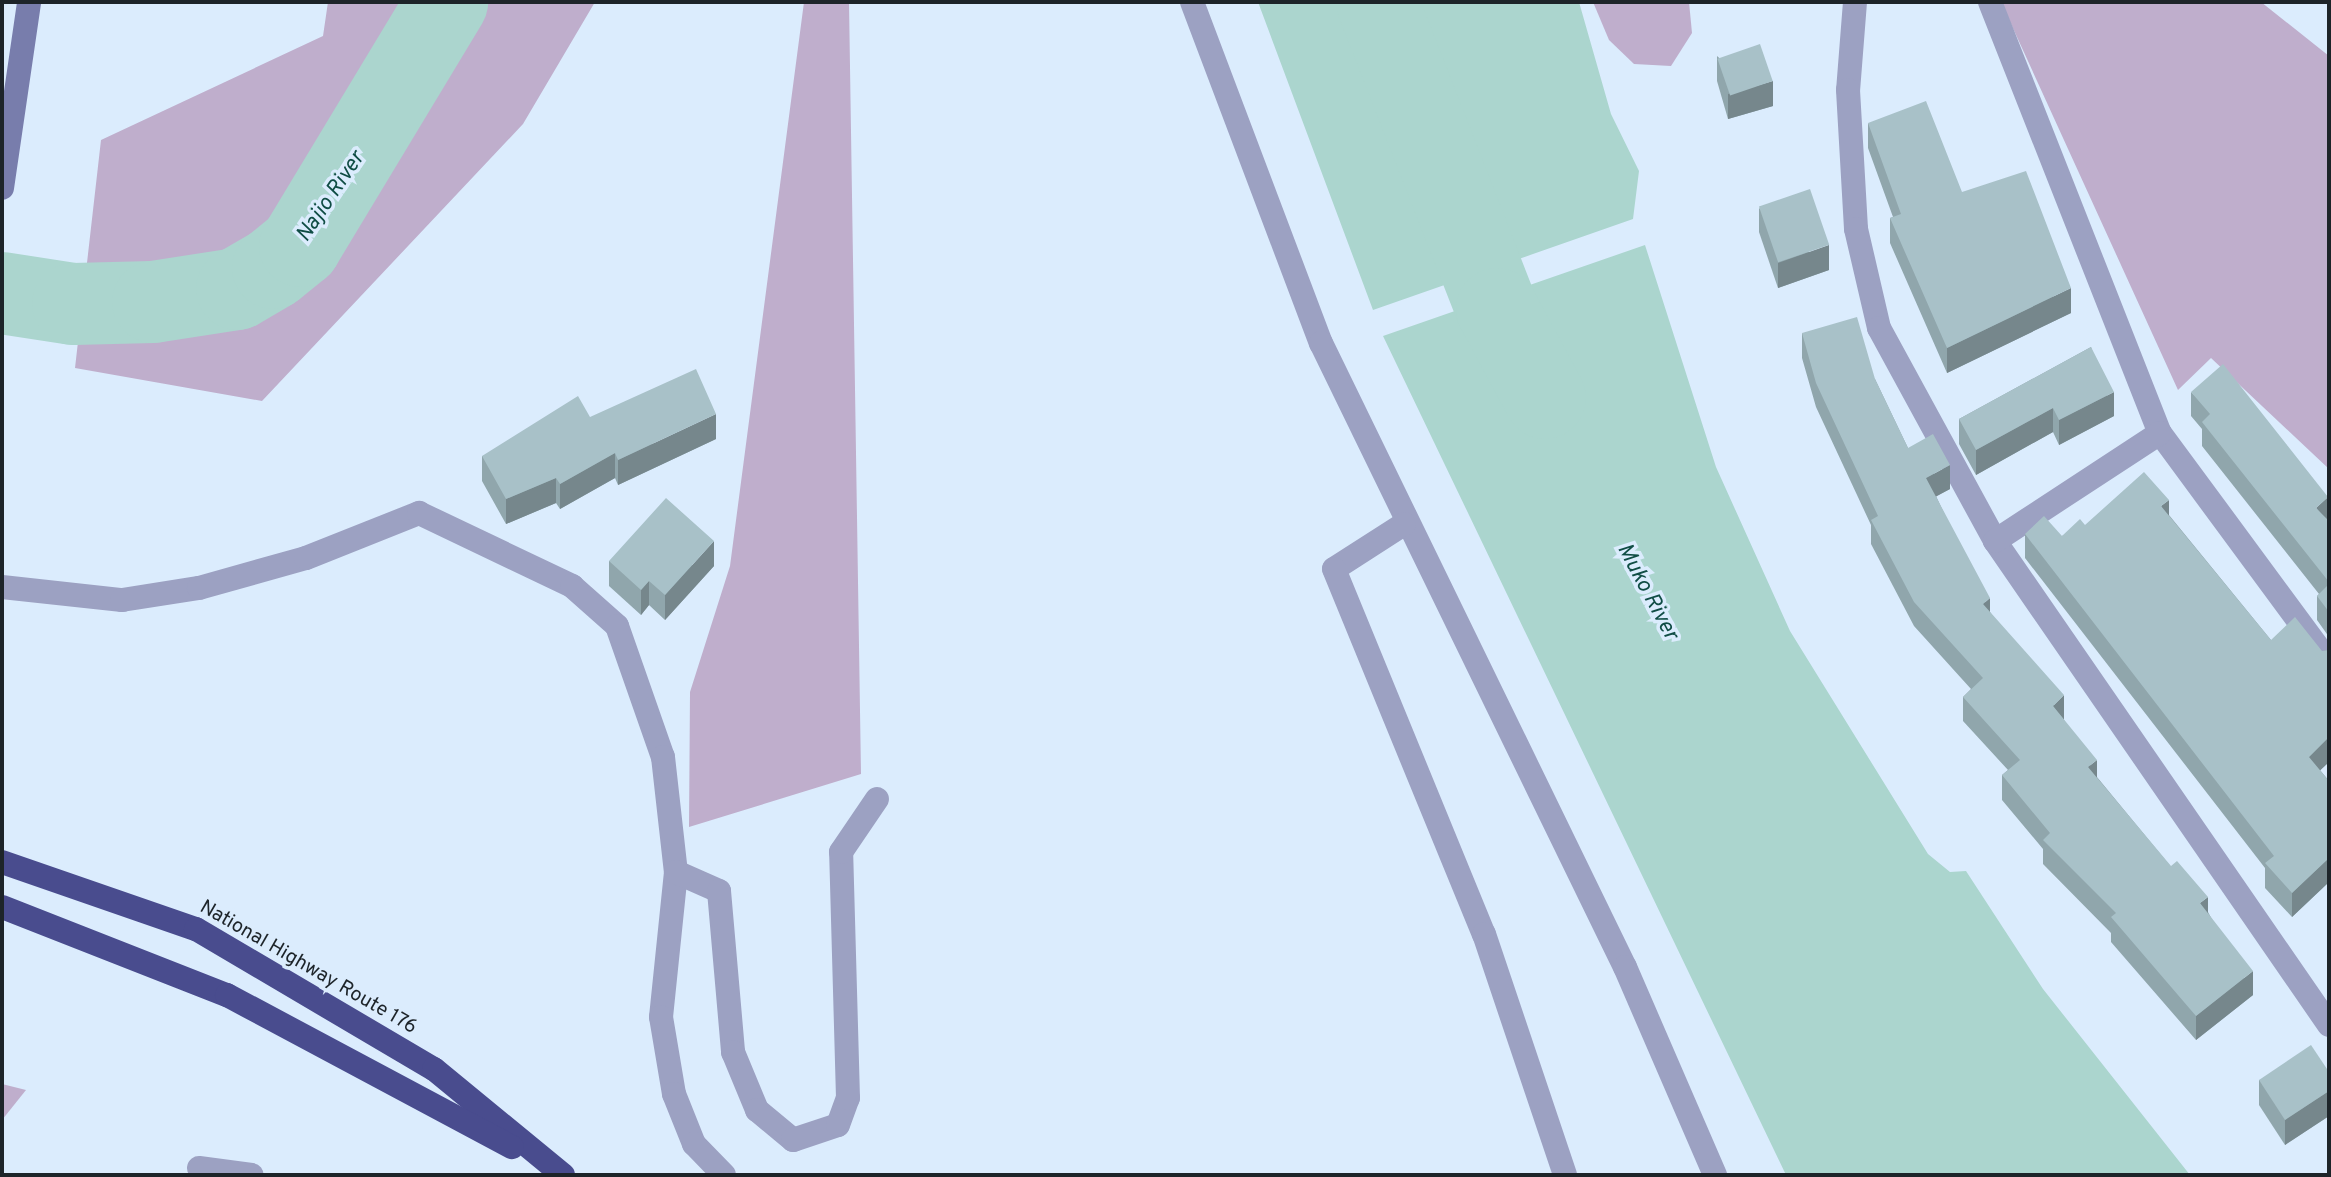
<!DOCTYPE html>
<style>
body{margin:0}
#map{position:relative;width:2331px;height:1177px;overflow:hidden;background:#dbecfd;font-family:Overpass,sans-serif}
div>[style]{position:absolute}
.forest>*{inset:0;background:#bfaecc}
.water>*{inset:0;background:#abd5ce}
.river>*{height:82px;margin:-41px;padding:0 41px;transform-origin:41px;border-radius:41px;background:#abd5ce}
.street>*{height:24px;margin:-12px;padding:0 12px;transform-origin:12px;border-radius:12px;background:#9ca1c2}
.secondary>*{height:24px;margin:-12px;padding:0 12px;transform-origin:12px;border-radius:12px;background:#787dac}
.highway>*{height:24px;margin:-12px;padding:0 12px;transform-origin:12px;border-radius:12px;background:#494c8e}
.wall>*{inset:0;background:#90a6ac}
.shaded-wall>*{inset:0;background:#76878c}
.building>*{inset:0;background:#a8c1c8;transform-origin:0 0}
span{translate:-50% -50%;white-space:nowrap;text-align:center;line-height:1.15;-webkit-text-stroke:7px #dbecfd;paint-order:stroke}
.street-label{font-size:20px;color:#1d2429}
.water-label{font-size:22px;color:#104d45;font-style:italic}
.frame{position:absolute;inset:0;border:4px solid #1d2429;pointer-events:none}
</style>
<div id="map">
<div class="forest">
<div style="clip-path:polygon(328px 2px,595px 2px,523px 124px,262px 401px,75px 368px,101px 140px,323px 36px)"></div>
<div style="clip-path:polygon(804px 2px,849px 2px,861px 774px,689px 827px,690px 692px,730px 566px)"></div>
<div style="clip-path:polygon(1593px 2px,1689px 2px,1692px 33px,1671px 66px,1634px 64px,1609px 40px)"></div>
<div style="clip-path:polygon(2001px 2px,2261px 2px,2329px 56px,2329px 469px,2211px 358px,2178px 390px)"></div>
<div style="clip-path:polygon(2px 1084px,26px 1090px,2px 1120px)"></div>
</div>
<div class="water">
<div style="clip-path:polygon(1258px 2px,1579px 2px,1611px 114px,1639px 171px,1633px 219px,1373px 310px)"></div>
<div style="clip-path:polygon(1645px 245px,1716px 467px,1790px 631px,1928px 854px,1950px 872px,1966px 871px,2043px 989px,2190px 1175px,1786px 1175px,1383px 336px)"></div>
</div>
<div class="river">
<div style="left:1377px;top:2px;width:330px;rotate:68.7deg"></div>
<div style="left:1497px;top:309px;width:101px;rotate:61.7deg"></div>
<div style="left:2px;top:293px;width:72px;rotate:8.8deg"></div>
<div style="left:73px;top:304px;width:80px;rotate:-1.4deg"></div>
<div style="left:153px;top:302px;width:85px;rotate:-8.8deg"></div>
<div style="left:237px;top:289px;width:42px;rotate:-30.3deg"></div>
<div style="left:273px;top:268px;width:35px;rotate:-39deg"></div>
<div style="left:300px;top:246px;width:285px;rotate:-58.9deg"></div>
</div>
<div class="street">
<div style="left:1192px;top:2px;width:365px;rotate:69.3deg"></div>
<div style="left:1321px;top:343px;width:694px;rotate:64.03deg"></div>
<div style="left:1625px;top:967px;width:227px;rotate:66.6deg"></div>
<div style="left:1855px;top:2px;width:88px;rotate:94.5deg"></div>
<div style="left:1848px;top:90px;width:139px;rotate:86.7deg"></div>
<div style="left:1856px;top:229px;width:102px;rotate:76.9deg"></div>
<div style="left:1879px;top:328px;width:243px;rotate:61.4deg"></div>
<div style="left:1995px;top:541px;width:588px;rotate:55.39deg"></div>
<div style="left:1990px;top:2px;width:463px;rotate:68.5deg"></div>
<div style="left:2160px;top:433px;width:285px;rotate:53.6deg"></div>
<div style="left:1404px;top:524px;width:83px;rotate:147.3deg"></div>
<div style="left:1334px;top:569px;width:395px;rotate:67.7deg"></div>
<div style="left:1484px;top:934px;width:254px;rotate:71.4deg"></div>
<div style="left:1995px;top:541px;width:197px;rotate:-33.2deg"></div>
<div style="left:2px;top:587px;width:121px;rotate:6.2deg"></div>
<div style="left:122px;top:600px;width:78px;rotate:-8.9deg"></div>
<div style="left:199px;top:588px;width:111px;rotate:-15.7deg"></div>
<div style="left:306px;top:558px;width:122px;rotate:-21.7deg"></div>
<div style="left:419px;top:513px;width:170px;rotate:25.5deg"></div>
<div style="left:572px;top:586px;width:60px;rotate:41.6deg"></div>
<div style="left:617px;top:626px;width:139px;rotate:70.7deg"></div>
<div style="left:663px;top:757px;width:116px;rotate:83.6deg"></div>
<div style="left:676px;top:872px;width:146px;rotate:95.9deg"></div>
<div style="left:661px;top:1017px;width:78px;rotate:80.4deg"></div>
<div style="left:674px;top:1094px;width:54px;rotate:68.2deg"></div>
<div style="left:694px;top:1144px;width:43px;rotate:45.9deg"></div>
<div style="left:676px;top:872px;width:47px;rotate:23.8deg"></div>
<div style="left:719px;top:891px;width:162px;rotate:85deg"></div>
<div style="left:733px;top:1052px;width:63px;rotate:67.5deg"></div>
<div style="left:757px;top:1110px;width:47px;rotate:39.8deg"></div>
<div style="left:793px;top:1140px;width:47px;rotate:-18.4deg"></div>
<div style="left:838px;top:1125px;width:29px;rotate:-70deg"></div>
<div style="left:848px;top:1098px;width:246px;rotate:-91.6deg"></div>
<div style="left:841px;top:852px;width:64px;rotate:-55.8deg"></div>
<div style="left:199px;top:1168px;width:53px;rotate:7.5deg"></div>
</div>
<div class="secondary">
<div style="left:2px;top:188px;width:188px;rotate:-81.7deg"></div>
</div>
<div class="highway">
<div style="left:2px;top:862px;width:205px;rotate:19.1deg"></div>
<div style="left:196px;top:929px;width:276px;rotate:30.5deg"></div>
<div style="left:434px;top:1069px;width:167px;rotate:39.4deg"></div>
<div style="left:2px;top:907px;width:242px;rotate:21.4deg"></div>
<div style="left:227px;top:995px;width:323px;rotate:28.1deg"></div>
</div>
<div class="wall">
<div style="clip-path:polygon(1717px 56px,1773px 106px,1728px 119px,1717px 81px)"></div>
<div style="clip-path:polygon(1868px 123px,2071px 313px,1947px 373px,1890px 243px,1890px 218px,1893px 217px,1868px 148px)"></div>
<div style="clip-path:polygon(1759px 208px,1829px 270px,1778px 288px,1759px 232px)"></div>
<div style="clip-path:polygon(1802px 333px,1875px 379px,1908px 448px,1950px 489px,1936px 496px,1990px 612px,2064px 720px,2097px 777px,2208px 912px,2253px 995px,2196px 1040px,2111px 942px,2111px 933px,2043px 864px,2043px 849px,2002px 800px,2002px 775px,2008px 770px,1963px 721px,1963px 697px,1971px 689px,1914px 626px,1871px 544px,1871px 525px,1816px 407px,1802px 358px)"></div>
<div style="clip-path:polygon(2091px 347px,2114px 416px,2059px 445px,2053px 432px,1976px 475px,1959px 444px,1959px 419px)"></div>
<div style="clip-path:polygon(2191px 392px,2329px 521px,2329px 637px,2317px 620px,2317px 596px,2319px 594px,2202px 446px,2202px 429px,2191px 416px)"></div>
<div style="clip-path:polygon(716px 439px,618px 485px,615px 478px,560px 509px,556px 503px,506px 524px,482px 481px,482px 456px)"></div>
<div style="clip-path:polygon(2169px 515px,2271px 640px,2322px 651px,2329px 650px,2329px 762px,2320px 770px,2329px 781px,2329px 882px,2292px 917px,2265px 888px,2265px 868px,2025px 558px,2025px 534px,2062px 536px,2085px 525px)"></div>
<div style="clip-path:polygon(609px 561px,714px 566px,665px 620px,649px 605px,641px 615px,609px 586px)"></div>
<div style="clip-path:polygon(2329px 1072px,2329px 1116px,2285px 1145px,2259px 1105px,2259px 1080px)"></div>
</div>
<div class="shaded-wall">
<div style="clip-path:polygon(1773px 81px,1773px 106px,1728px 119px,1728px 94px)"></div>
<div style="clip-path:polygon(1829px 245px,1829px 270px,1778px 288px,1778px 263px)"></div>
<div style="clip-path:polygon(2071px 288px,2071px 313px,1947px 373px,1947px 348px)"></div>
<div style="clip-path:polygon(2114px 392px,2114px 416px,2059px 445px,2059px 420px)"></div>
<div style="clip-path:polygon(2053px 408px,2053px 432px,1976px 475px,1976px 450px)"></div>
<div style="clip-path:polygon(716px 414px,716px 439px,618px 485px,618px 460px)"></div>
<div style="clip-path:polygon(615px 453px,615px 478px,560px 509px,560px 484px)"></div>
<div style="clip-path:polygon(1950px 465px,1950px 489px,1926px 502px,1926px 478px)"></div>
<div style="clip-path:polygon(556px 478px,556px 503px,506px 524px,506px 499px)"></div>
<div style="clip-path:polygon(2328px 497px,2328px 522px,2316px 508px)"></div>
<div style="clip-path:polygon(2169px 500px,2169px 524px,2161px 506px)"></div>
<div style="clip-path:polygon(714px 541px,714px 566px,665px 620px,665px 595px)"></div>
<div style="clip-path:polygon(649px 581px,649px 605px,641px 615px,641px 590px)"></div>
<div style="clip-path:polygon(1990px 598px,1990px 622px,1983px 604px)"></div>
<div style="clip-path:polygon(2064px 695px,2064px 720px,2053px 706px)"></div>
<div style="clip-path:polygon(2329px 737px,2329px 762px,2309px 781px,2309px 757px)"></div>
<div style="clip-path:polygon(2097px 760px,2097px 784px,2088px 767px)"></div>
<div style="clip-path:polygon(2329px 858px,2329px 882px,2292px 917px,2292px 893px)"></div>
<div style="clip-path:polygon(2208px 897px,2208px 921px,2200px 903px)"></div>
<div style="clip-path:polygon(2253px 971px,2253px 995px,2196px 1040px,2196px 1016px)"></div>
<div style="clip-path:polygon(2329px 1091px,2329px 1116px,2285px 1145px,2285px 1120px)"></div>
</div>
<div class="building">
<div style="left:1760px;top:44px;width:39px;height:45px;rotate:71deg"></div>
<div style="clip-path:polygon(1926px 101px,1962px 192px,2026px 171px,2071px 288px,1947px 348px,1890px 218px,1901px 214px,1868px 123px)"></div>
<div style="left:1810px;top:189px;width:59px;height:54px;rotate:71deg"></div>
<div style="clip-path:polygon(1857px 317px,1875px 379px,1908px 448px,1933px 434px,1950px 465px,1926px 478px,1990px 598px,1983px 604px,2064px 695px,2053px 706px,2097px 760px,2088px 767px,2171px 866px,2177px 861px,2208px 897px,2200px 903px,2253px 971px,2196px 1016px,2111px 917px,2116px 913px,2043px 840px,2050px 833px,2002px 775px,2020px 760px,1963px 697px,1983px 678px,1914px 602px,1871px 520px,1878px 516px,1816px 383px,1802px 333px)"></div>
<div style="clip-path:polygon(2091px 347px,2114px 392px,2059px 420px,2053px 408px,1976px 450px,1959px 419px)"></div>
<div style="clip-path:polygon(2223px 364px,2328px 497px,2316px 508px,2329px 521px,2329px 582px,2202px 422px,2210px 414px,2191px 392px)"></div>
<div style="clip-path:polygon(696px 369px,716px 414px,618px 460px,615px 453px,560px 484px,556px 478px,506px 499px,482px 456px,578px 396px,590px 417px)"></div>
<div style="clip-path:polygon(2144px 472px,2169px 500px,2161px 506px,2271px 640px,2295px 617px,2322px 651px,2329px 650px,2329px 737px,2309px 757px,2329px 781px,2329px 858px,2292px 893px,2265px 863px,2274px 856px,2025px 534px,2044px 516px,2062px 536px,2080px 519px,2085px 525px)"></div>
<div style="clip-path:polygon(666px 498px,714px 541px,665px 595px,649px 581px,641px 590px,609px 561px)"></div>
<div style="clip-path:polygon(2329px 584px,2329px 612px,2317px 596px)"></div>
<div style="clip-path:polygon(2311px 1045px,2329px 1072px,2329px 1091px,2285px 1120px,2259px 1080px)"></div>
</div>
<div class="street-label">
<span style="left:308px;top:968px;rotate:30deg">National Highway Route 176</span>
</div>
<div class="water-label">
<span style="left:331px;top:197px;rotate:-56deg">Najio River</span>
<span style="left:1647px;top:592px;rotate:62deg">Muko River</span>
</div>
<div class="frame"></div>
</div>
